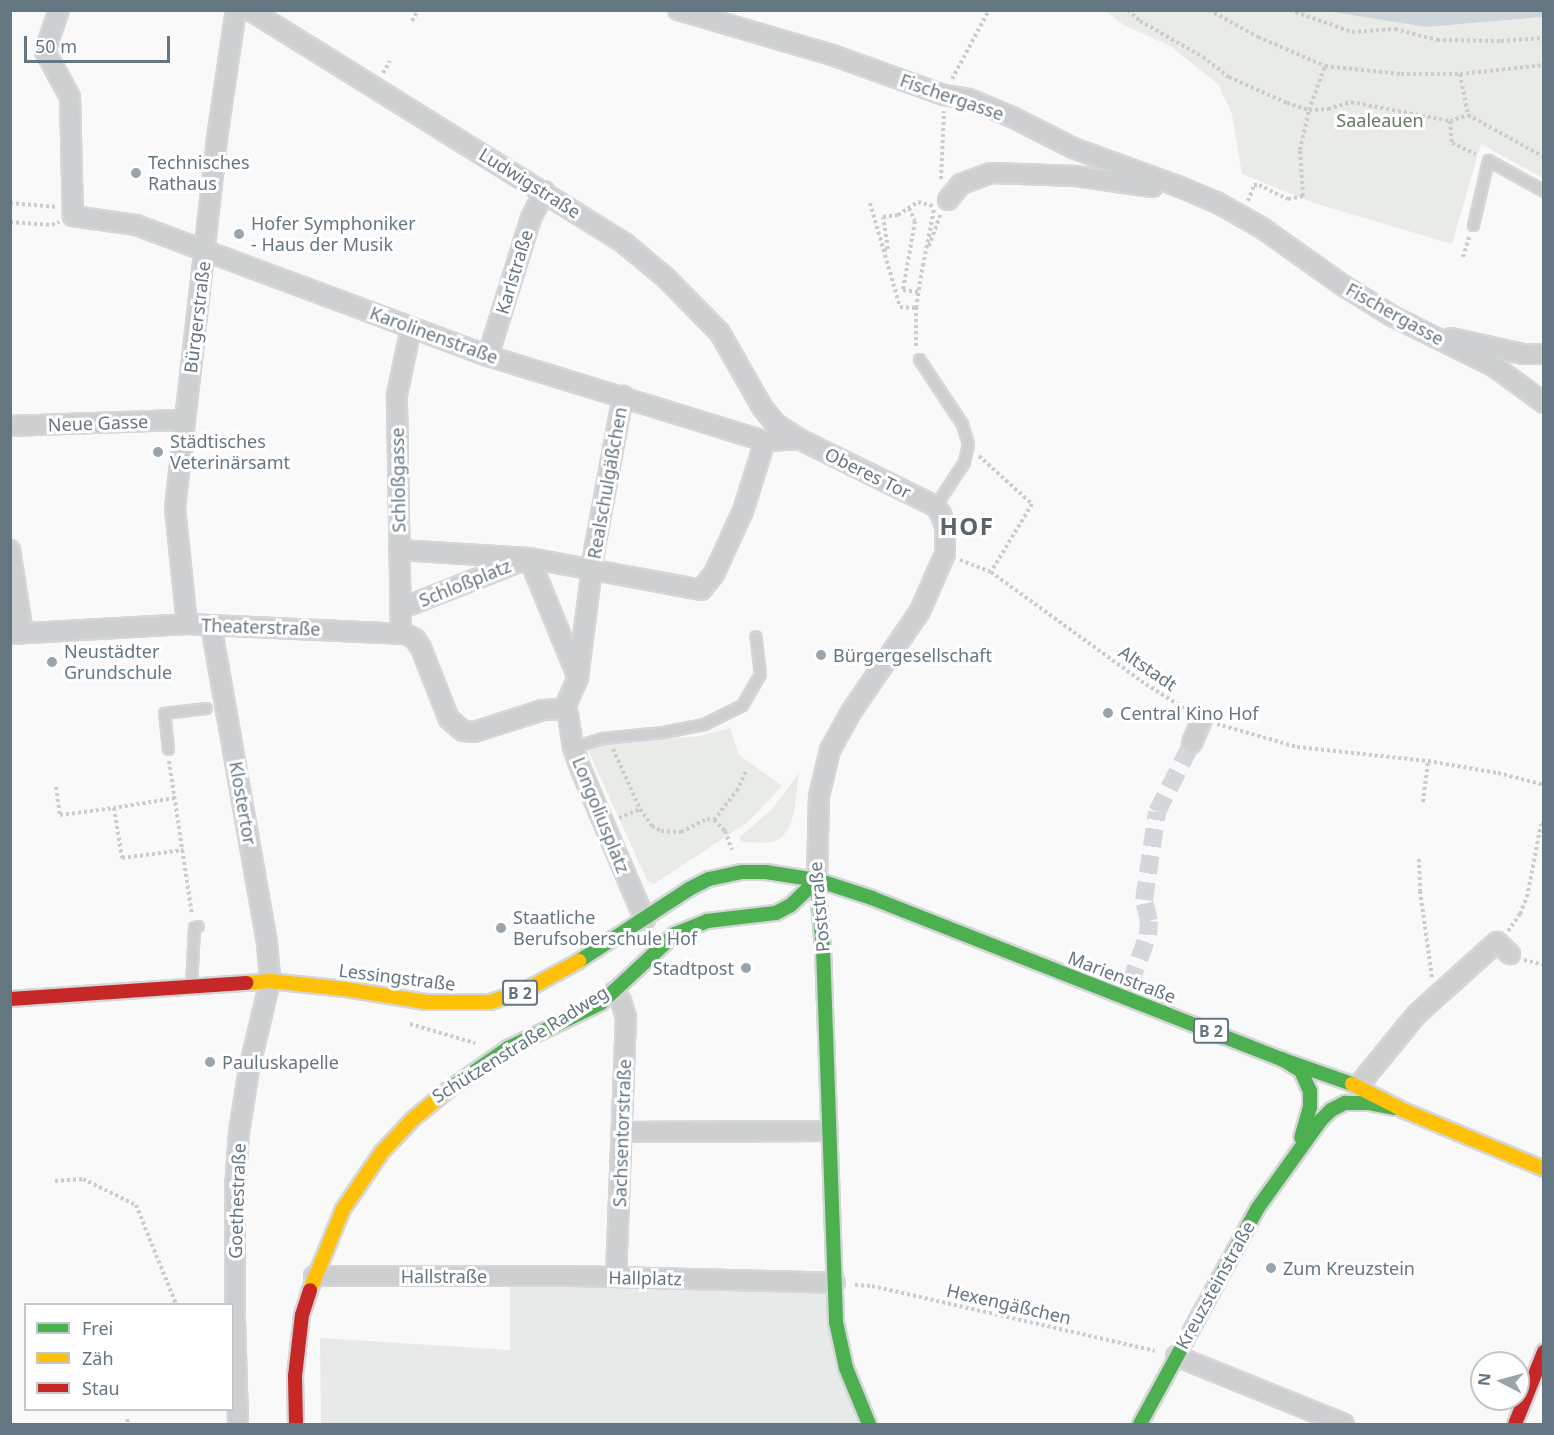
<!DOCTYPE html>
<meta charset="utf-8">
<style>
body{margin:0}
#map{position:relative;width:1554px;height:1435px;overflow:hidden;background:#f9f9f9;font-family:"Noto Sans",sans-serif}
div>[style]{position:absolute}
.built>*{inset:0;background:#e8e9e9}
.green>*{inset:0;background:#e8ebe6}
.water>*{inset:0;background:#ced6d9}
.street-tunnel>*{height:18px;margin-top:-9px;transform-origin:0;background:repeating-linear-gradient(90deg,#d4d8dc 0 18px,transparent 0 27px)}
.path>*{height:4px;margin-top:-2px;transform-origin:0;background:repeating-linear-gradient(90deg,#cbcccd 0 3px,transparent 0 6px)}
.roads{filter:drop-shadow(2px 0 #d5d6d7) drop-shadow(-2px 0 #d5d6d7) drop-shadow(0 2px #d5d6d7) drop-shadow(0 -2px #d5d6d7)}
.lane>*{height:9px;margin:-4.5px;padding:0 4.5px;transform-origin:4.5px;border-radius:4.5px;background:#cecfd0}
.street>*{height:18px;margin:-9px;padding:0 9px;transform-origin:9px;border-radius:9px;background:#cecfd0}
.fast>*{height:14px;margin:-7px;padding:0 7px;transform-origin:7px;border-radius:7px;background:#4caf50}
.slow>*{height:14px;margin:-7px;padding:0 7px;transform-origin:7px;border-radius:7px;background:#ffc107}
.jam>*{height:14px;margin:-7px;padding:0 7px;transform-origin:7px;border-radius:7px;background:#c62828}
.dots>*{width:16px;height:16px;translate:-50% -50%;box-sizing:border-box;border:3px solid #fff;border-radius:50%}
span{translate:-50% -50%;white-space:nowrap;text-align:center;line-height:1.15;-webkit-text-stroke:6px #fff;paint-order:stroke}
.shield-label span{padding:2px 4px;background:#fff;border:2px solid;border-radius:4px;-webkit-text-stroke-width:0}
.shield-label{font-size:16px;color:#657683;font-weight:700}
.street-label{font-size:18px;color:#657683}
.park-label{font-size:18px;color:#687a64}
.poi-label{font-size:18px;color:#657683}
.left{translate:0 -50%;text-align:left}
.right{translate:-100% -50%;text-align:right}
.district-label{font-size:24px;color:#57646e;font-weight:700;letter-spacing:1.5px}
.frame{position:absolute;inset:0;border:12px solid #657683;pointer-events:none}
.legend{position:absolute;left:24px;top:1303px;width:210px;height:108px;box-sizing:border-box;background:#fff;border:2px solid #c1c8cd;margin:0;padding:8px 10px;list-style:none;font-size:18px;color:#657683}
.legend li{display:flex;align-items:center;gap:12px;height:30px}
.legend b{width:30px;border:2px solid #c1c8cd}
.north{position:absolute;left:1470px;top:1351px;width:60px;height:60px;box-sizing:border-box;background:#fff;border:2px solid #c1c8cd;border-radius:50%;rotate:276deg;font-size:16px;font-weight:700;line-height:24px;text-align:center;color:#657683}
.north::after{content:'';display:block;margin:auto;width:21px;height:27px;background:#99a4ac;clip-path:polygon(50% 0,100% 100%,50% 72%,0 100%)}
.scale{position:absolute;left:24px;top:36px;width:146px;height:27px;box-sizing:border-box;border:3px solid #657683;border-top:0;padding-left:8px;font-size:18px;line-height:21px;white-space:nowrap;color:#657683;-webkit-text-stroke:4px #fff;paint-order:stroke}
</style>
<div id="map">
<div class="built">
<div style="clip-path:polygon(510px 1282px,825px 1287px,859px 1424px,321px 1424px,320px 1338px,510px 1350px)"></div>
</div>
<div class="green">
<div style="clip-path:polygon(1328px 10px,1426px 27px,1543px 17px,1543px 178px,1481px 144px,1452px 244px,1314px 203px,1242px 174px,1232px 114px,1218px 84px,1170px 46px,1124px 25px,1105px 11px)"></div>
<div style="clip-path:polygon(730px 728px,739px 755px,782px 786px,748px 822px,654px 884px,647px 880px,587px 748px,611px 743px,700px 736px)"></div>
<div style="clip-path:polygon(799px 773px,794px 813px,789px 828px,781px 838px,769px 843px,741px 842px,740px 837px,773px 808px)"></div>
</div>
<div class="water">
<div style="clip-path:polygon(1543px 10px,1543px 17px,1426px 27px,1328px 11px)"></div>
</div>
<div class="street-tunnel">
<div style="left:1130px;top:984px;width:52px;rotate:-69.8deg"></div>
<div style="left:1148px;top:935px;width:14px;rotate:-86deg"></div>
<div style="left:1149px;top:921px;width:22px;rotate:-103deg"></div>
<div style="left:1144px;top:900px;width:89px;rotate:-81.6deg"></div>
<div style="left:1157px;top:812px;width:77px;rotate:-63.1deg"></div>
</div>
<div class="path">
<div style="left:1128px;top:10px;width:16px;rotate:43deg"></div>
<div style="left:1140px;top:21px;width:73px;rotate:29.7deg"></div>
<div style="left:1203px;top:57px;width:33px;rotate:38deg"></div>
<div style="left:1229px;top:77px;width:64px;rotate:24.1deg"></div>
<div style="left:1287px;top:103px;width:23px;rotate:18deg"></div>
<div style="left:1309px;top:110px;width:19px;rotate:-3deg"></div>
<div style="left:1328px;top:109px;width:24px;rotate:-17deg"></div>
<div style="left:1351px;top:102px;width:101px;rotate:10.9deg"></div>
<div style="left:1450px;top:121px;width:19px;rotate:-18deg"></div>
<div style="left:1468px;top:115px;width:87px;rotate:28.9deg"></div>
<div style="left:1209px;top:10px;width:56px;rotate:28.9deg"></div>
<div style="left:1258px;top:37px;width:73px;rotate:23.4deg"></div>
<div style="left:1325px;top:66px;width:76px;rotate:6deg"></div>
<div style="left:1401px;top:74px;width:59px"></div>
<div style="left:1460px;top:74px;width:84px;rotate:-6.1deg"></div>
<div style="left:1290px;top:10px;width:66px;rotate:19.5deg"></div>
<div style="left:1352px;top:32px;width:43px;rotate:-4deg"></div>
<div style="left:1395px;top:29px;width:43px;rotate:14.7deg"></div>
<div style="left:1437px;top:40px;width:64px;rotate:0.9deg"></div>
<div style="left:1501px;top:41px;width:43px;rotate:-4deg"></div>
<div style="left:412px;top:21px;width:13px;rotate:-61deg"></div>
<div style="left:383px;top:73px;width:14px;rotate:-60deg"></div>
<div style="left:1460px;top:74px;width:42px;rotate:79deg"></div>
<div style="left:952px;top:79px;width:78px;rotate:-61.8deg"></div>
<div style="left:1450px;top:121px;width:22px;rotate:85deg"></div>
<div style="left:1452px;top:143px;width:26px;rotate:25deg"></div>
<div style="left:941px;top:179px;width:68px;rotate:-87.5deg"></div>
<div style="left:1248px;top:201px;width:17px;rotate:-69deg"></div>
<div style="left:1254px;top:185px;width:5px"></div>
<div style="left:1259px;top:185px;width:32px;rotate:26deg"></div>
<div style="left:1288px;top:199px;width:15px;rotate:-11deg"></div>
<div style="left:1303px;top:196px;width:46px;rotate:-93.7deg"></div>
<div style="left:1300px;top:150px;width:41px;rotate:-77.3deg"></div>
<div style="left:1309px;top:110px;width:47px;rotate:-70deg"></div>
<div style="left:10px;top:203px;width:47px;rotate:4.9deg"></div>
<div style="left:870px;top:203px;width:108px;rotate:73.9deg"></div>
<div style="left:900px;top:307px;width:16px;rotate:4deg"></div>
<div style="left:909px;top:208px;width:14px;rotate:65deg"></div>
<div style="left:915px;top:221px;width:70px;rotate:99.9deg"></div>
<div style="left:903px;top:290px;width:15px;rotate:8deg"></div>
<div style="left:10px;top:222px;width:42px;rotate:4.1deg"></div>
<div style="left:52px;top:225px;width:8px;rotate:-23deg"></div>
<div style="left:929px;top:246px;width:35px;rotate:-70deg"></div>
<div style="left:884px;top:250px;width:4px;rotate:-14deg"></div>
<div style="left:888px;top:249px;width:32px;rotate:-99deg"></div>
<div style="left:883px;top:217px;width:15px;rotate:-8deg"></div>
<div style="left:898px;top:215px;width:24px;rotate:-33deg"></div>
<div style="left:918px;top:202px;width:16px;rotate:15deg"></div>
<div style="left:1463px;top:257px;width:21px;rotate:-73deg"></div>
<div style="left:923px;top:266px;width:58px;rotate:-79.1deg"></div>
<div style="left:916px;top:346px;width:38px;rotate:-90deg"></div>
<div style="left:916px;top:308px;width:45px;rotate:-81deg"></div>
<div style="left:979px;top:456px;width:72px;rotate:42.2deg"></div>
<div style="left:1032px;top:504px;width:79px;rotate:121.1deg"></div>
<div style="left:960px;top:560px;width:33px;rotate:21deg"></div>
<div style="left:991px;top:572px;width:185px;rotate:36deg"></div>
<div style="left:1141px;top:681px;width:56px;rotate:32.6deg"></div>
<div style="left:1217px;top:724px;width:83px;rotate:16deg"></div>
<div style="left:1297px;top:747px;width:132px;rotate:6.1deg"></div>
<div style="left:1428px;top:761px;width:71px;rotate:9.7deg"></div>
<div style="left:1498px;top:773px;width:48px;rotate:14.6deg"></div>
<div style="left:613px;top:749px;width:66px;rotate:65.8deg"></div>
<div style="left:640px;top:809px;width:21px;rotate:55deg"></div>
<div style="left:652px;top:826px;width:10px;rotate:29deg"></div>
<div style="left:661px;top:831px;width:20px;rotate:3deg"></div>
<div style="left:681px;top:832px;width:29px;rotate:-27deg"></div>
<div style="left:707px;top:819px;width:7px;rotate:8deg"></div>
<div style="left:714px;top:820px;width:16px;rotate:45deg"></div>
<div style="left:725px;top:831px;width:20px;rotate:70deg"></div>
<div style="left:169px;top:761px;width:155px;rotate:81.5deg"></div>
<div style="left:56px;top:787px;width:28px;rotate:82deg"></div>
<div style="left:60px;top:815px;width:54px;rotate:-7.4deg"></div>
<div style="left:175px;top:798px;width:62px;rotate:170.7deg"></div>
<div style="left:114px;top:808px;width:51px;rotate:80.9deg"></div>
<div style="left:122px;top:858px;width:62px;rotate:-7.5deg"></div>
<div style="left:1423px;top:802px;width:41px;rotate:-83deg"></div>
<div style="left:619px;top:818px;width:23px;rotate:-23deg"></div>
<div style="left:714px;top:820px;width:37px;rotate:-52deg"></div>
<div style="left:737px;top:791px;width:24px;rotate:-66deg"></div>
<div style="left:1419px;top:859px;width:32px;rotate:88deg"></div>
<div style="left:1420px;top:891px;width:87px;rotate:82.1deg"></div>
<div style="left:1508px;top:931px;width:21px;rotate:-55deg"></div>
<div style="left:1520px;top:914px;width:18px;rotate:-68deg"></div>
<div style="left:1527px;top:897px;width:74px;rotate:-79.1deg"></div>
<div style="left:1541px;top:824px;width:3px;rotate:-18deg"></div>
<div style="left:1524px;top:960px;width:21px;rotate:14deg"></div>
<div style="left:410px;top:1024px;width:68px;rotate:16.3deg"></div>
<div style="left:55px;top:1181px;width:28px;rotate:-4deg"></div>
<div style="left:83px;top:1179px;width:59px;rotate:26.1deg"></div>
<div style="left:136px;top:1205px;width:107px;rotate:68deg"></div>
<div style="left:855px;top:1285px;width:17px;rotate:3deg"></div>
<div style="left:872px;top:1286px;width:290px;rotate:12.9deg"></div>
<div style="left:127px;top:1419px;width:5px;rotate:79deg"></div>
</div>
<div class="roads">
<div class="lane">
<div style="left:1473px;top:225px;width:67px;rotate:-77deg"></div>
<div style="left:1488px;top:160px;width:64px;rotate:29deg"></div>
<div style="left:919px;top:359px;width:78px;rotate:56.5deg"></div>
<div style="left:962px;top:424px;width:21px;rotate:73deg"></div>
<div style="left:968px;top:444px;width:18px;rotate:103deg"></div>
<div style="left:964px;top:462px;width:53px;rotate:123.4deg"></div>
<div style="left:573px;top:747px;width:30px;rotate:-17deg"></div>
<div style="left:602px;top:738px;width:61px;rotate:-5.6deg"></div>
<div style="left:663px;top:732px;width:42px;rotate:-11deg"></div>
<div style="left:704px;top:724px;width:42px;rotate:-26.6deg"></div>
<div style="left:742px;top:705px;width:36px;rotate:-60deg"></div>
<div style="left:760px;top:674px;width:38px;rotate:-97deg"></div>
<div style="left:168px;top:749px;width:36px;rotate:-96deg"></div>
<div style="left:164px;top:713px;width:42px;rotate:-6.8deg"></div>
<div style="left:191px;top:985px;width:58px;rotate:-87deg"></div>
<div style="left:194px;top:927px;width:4px;rotate:-14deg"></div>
</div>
<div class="street">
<div style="left:59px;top:10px;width:43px;rotate:108.9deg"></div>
<div style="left:45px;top:51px;width:52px;rotate:61.5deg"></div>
<div style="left:70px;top:97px;width:119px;rotate:88.6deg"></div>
<div style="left:73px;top:216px;width:64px;rotate:8.1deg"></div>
<div style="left:136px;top:225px;width:376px;rotate:20.4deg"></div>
<div style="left:488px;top:356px;width:290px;rotate:17.1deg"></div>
<div style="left:765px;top:441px;width:34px;rotate:-3deg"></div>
<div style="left:250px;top:10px;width:441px;rotate:31.9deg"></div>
<div style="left:624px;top:243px;width:55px;rotate:39.8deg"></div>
<div style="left:666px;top:278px;width:77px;rotate:45.5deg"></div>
<div style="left:720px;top:333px;width:85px;rotate:60.4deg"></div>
<div style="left:762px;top:407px;width:22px;rotate:51deg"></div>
<div style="left:776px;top:424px;width:27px;rotate:33deg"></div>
<div style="left:799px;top:439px;width:152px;rotate:26.2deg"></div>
<div style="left:935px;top:506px;width:10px;rotate:53deg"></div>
<div style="left:941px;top:514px;width:14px;rotate:73deg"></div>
<div style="left:945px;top:527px;width:27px;rotate:90deg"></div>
<div style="left:945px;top:554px;width:62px;rotate:113.7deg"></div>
<div style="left:920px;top:611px;width:122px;rotate:124.3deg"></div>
<div style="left:851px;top:712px;width:43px;rotate:118.9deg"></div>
<div style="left:830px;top:750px;width:47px;rotate:103.4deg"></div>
<div style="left:819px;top:796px;width:84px;rotate:91.4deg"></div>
<div style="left:678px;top:10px;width:160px;rotate:16.3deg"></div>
<div style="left:832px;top:55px;width:119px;rotate:19.7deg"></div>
<div style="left:944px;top:95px;width:25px;rotate:9deg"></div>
<div style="left:969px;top:99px;width:47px;rotate:22.7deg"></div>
<div style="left:1012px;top:117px;width:68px;rotate:26.9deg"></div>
<div style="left:1073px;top:148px;width:114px;rotate:20deg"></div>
<div style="left:1180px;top:187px;width:41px;rotate:22.8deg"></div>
<div style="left:1218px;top:203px;width:51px;rotate:29.6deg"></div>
<div style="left:1262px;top:228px;width:100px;rotate:35.3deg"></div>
<div style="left:1344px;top:286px;width:57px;rotate:32deg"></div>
<div style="left:1392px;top:316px;width:115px;rotate:26.3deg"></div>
<div style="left:1495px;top:367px;width:61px;rotate:36.3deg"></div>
<div style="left:948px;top:200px;width:21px;rotate:-51deg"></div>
<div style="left:961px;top:184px;width:32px;rotate:-20deg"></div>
<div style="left:991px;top:173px;width:85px;rotate:2deg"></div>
<div style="left:1076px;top:176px;width:77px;rotate:8.2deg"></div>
<div style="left:1451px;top:338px;width:74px;rotate:12.5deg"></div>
<div style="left:1523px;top:354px;width:21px"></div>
<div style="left:488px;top:356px;width:145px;rotate:-72.7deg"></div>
<div style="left:531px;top:218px;width:30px;rotate:-63deg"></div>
<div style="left:10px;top:426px;width:175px;rotate:-2deg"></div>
<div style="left:10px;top:550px;width:84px;rotate:81.1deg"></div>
<div style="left:399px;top:550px;width:130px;rotate:3.5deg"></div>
<div style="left:529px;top:558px;width:175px;rotate:10.5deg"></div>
<div style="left:701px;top:590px;width:21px;rotate:-51deg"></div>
<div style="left:714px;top:574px;width:69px;rotate:-65.3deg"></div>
<div style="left:743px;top:511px;width:73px;rotate:-72.6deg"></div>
<div style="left:529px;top:558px;width:126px;rotate:67.7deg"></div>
<div style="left:400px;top:609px;width:133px;rotate:-21.6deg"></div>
<div style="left:187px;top:624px;width:117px;rotate:-95.9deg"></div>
<div style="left:175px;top:508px;width:372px;rotate:-83.5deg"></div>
<div style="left:217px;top:138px;width:129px;rotate:-81.6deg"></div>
<div style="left:211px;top:625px;width:323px;rotate:80deg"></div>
<div style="left:267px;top:943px;width:38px;rotate:85deg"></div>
<div style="left:270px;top:981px;width:90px;rotate:103.4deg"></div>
<div style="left:249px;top:1069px;width:64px;rotate:99deg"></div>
<div style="left:239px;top:1132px;width:57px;rotate:94deg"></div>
<div style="left:235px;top:1189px;width:132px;rotate:90deg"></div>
<div style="left:235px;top:1321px;width:103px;rotate:88.3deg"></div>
<div style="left:401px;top:633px;width:238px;rotate:-91deg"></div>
<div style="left:397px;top:395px;width:68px;rotate:-78.2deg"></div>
<div style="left:10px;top:634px;width:177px;rotate:-3.2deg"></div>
<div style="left:187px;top:624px;width:219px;rotate:2.6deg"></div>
<div style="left:406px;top:634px;width:10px;rotate:29deg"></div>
<div style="left:415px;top:639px;width:11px;rotate:56deg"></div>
<div style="left:421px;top:648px;width:76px;rotate:68.5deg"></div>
<div style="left:449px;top:719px;width:18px;rotate:41deg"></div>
<div style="left:463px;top:731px;width:11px;rotate:5deg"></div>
<div style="left:474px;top:732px;width:72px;rotate:-17.7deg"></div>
<div style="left:543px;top:710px;width:21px;rotate:-3deg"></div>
<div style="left:564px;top:709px;width:35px;rotate:-66deg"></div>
<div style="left:578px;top:677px;width:126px;rotate:-82.7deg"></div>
<div style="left:594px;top:552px;width:159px;rotate:-79.5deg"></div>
<div style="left:564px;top:709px;width:7px;rotate:56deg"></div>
<div style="left:568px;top:715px;width:32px;rotate:81deg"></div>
<div style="left:573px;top:747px;width:24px;rotate:71deg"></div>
<div style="left:581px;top:770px;width:163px;rotate:66.9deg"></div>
<div style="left:1192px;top:743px;width:26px;rotate:-67deg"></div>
<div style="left:614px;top:992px;width:11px;rotate:52deg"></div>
<div style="left:621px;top:1001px;width:17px;rotate:73deg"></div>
<div style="left:626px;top:1017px;width:260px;rotate:92.2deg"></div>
<div style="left:1358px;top:1086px;width:93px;rotate:-50.7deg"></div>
<div style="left:1417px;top:1014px;width:108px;rotate:-42deg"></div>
<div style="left:1497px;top:942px;width:18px;rotate:43deg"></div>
<div style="left:624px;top:1132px;width:204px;rotate:-0.3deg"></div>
<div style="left:314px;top:1276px;width:260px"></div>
<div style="left:574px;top:1276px;width:261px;rotate:1.5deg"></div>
<div style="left:1176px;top:1356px;width:181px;rotate:22deg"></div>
</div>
<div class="fast">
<div style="left:817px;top:880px;width:68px;rotate:85deg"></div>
<div style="left:823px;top:948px;width:374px;rotate:88deg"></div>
<div style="left:836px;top:1322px;width:47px;rotate:77.7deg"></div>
<div style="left:846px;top:1368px;width:61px;rotate:67.7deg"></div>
<div style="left:579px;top:961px;width:131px;rotate:-33.2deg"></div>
<div style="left:689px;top:889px;width:22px;rotate:-27deg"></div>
<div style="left:709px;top:879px;width:34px;rotate:-12deg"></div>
<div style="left:742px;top:872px;width:24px"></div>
<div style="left:766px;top:872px;width:52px;rotate:8.9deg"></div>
<div style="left:817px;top:880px;width:58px;rotate:18.1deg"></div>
<div style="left:872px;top:898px;width:440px;rotate:21.5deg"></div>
<div style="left:1281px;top:1059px;width:75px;rotate:19.4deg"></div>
<div style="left:1282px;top:1059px;width:22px;rotate:32deg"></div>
<div style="left:1301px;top:1071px;width:22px;rotate:66deg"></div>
<div style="left:1310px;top:1091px;width:16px;rotate:90deg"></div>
<div style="left:1310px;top:1107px;width:32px;rotate:106deg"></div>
<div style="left:448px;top:1090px;width:73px;rotate:-35deg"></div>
<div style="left:508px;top:1048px;width:103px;rotate:-25.8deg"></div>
<div style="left:601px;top:1003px;width:101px;rotate:-43deg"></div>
<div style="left:675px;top:934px;width:35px;rotate:-22deg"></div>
<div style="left:707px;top:921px;width:69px;rotate:-6.6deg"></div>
<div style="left:776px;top:913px;width:17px;rotate:-28deg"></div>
<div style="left:791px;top:905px;width:36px;rotate:-44deg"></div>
<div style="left:1140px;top:1424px;width:245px;rotate:-61.4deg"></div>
<div style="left:1257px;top:1209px;width:110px;rotate:-54.3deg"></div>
<div style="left:1321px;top:1120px;width:14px;rotate:-45deg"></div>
<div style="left:1331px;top:1110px;width:16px;rotate:-27deg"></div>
<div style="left:1345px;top:1103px;width:23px"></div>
<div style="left:1368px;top:1103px;width:26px;rotate:11deg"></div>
</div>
<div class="slow">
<div style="left:246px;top:983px;width:24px;rotate:-5deg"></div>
<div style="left:270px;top:981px;width:75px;rotate:6.1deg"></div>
<div style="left:345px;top:989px;width:82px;rotate:9.1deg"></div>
<div style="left:426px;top:1002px;width:64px"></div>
<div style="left:490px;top:1002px;width:36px;rotate:-18deg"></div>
<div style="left:524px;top:991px;width:63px;rotate:-28.6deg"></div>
<div style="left:1352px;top:1084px;width:59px;rotate:27deg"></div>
<div style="left:1405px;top:1111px;width:151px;rotate:22.6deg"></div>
<div style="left:310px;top:1290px;width:87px;rotate:-67.8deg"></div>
<div style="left:343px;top:1209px;width:69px;rotate:-55.6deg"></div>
<div style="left:382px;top:1152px;width:45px;rotate:-46.8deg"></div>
<div style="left:413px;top:1119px;width:45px;rotate:-39.6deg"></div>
</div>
<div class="jam">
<div style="left:10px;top:999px;width:237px;rotate:-3.9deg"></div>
<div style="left:296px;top:1424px;width:48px;rotate:-91.2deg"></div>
<div style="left:295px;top:1376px;width:61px;rotate:-83.5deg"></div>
<div style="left:302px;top:1315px;width:26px;rotate:-72deg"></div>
<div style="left:1515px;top:1424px;width:78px;rotate:-68.1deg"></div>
</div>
</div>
<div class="dots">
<div style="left:136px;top:173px;background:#99a4ac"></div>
<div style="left:239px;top:234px;background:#99a4ac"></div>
<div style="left:158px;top:452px;background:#99a4ac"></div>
<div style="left:821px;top:655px;background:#99a4ac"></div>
<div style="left:52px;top:662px;background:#99a4ac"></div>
<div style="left:1108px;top:713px;background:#99a4ac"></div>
<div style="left:501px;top:928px;background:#99a4ac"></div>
<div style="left:746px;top:968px;background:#99a4ac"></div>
<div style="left:210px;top:1062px;background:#99a4ac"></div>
<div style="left:1271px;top:1268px;background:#99a4ac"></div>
</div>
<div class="shield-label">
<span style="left:520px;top:993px">B 2</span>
<span style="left:1211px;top:1031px">B 2</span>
</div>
<div class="street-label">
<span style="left:952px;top:97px;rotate:19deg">Fischergasse</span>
<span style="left:530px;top:183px;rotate:32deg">Ludwigstraße</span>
<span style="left:514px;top:272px;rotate:-73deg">Karlstraße</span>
<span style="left:1395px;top:314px;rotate:29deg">Fischergasse</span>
<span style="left:197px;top:317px;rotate:-83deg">Bürgerstraße</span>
<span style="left:434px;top:335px;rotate:20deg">Karolinenstraße</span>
<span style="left:98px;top:423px;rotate:-2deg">Neue Gasse</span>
<span style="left:868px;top:473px;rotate:26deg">Oberes Tor</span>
<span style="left:398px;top:480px;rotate:-91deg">Schloßgasse</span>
<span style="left:607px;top:483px;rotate:-80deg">Realschulgäßchen</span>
<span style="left:465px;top:583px;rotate:-22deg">Schloßplatz</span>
<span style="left:261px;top:627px;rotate:2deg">Theaterstraße</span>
<span style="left:1148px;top:668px;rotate:34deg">Altstadt</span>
<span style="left:243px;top:803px;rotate:80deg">Klostertor</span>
<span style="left:601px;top:815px;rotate:68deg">Longoliusplatz</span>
<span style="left:819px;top:907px;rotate:-95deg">Poststraße</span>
<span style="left:397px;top:977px;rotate:7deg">Lessingstraße</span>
<span style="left:1122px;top:977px;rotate:21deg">Marienstraße</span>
<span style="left:520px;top:1044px;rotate:-32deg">Schützenstraße Radweg</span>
<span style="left:622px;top:1133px;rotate:-88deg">Sachsentorstraße</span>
<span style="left:237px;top:1201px;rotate:-88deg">Goethestraße</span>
<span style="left:444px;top:1276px">Hallstraße</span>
<span style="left:645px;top:1278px;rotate:1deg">Hallplatz</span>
<span style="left:1215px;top:1285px;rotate:-61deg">Kreuzsteinstraße</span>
<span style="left:1009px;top:1304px;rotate:13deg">Hexengäßchen</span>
</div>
<div class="park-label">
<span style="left:1380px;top:120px">Saaleauen</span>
</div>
<div class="poi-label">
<span class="left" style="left:148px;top:173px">Technisches<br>Rathaus</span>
<span class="left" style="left:251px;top:234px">Hofer Symphoniker<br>- Haus der Musik</span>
<span class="left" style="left:170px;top:452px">Städtisches<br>Veterinärsamt</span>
<span class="left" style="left:64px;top:662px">Neustädter<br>Grundschule</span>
<span class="left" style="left:833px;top:655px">Bürgergesellschaft</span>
<span class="left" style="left:1120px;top:713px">Central Kino Hof</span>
<span class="left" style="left:513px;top:928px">Staatliche<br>Berufsoberschule Hof</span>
<span class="right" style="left:734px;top:968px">Stadtpost</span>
<span class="left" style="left:222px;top:1062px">Pauluskapelle</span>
<span class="left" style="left:1283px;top:1268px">Zum Kreuzstein</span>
</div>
<div class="district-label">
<span style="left:967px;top:526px">HOF</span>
</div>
<div class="frame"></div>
<ul class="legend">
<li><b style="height:8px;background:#4caf50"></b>Frei</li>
<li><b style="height:8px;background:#ffc107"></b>Zäh</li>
<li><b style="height:8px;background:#c62828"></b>Stau</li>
</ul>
<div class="north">N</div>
<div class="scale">50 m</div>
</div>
